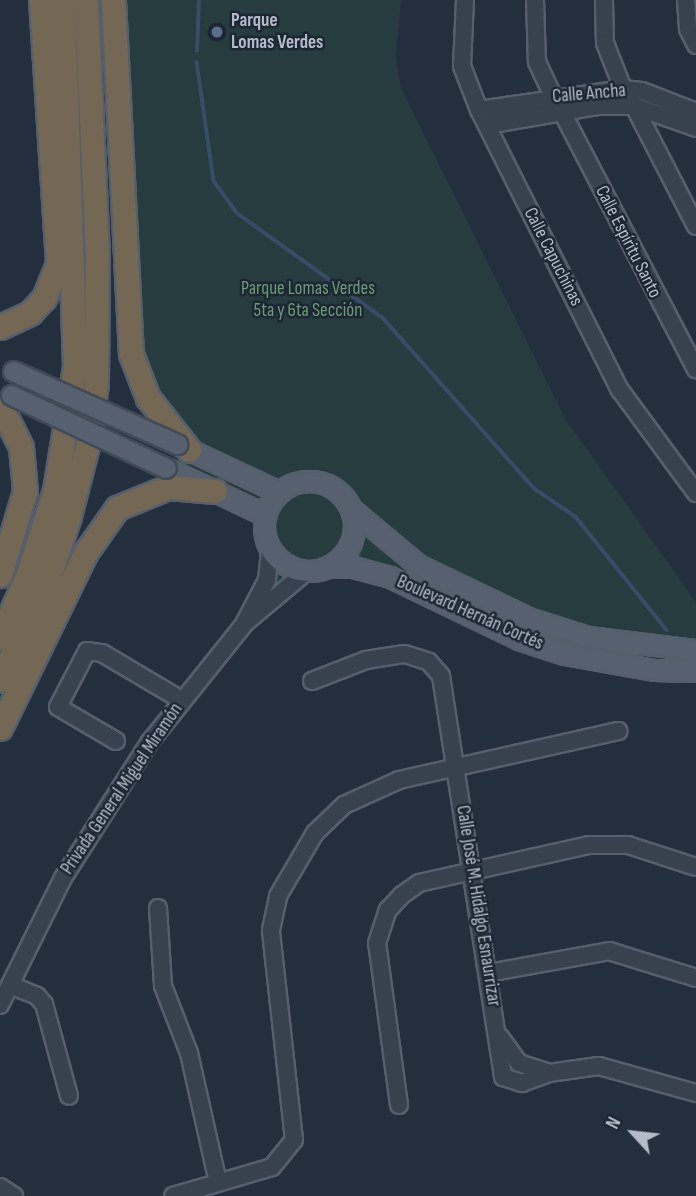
<!DOCTYPE html>
<meta charset="utf-8">
<style>
body{margin:0}
#map{position:relative;width:696px;height:1196px;overflow:hidden;background:#242f3e;font-family:"Sofia Sans Condensed",sans-serif}
div>[style]{position:absolute}
.green>*{inset:0;background:#263c3f;transform-origin:0 0}
.stream>*{height:3.5px;margin:-1.75px;padding:0 1.75px;transform-origin:1.75px;border-radius:1.75px;background:#394c67}
.roads{filter:drop-shadow(2px 0 #565f6c) drop-shadow(-2px 0 #565f6c) drop-shadow(0 2px #565f6c) drop-shadow(0 -2px #565f6c)}
.minor>*{height:16px;margin:-8px;padding:0 8px;transform-origin:8px;border-radius:8px;background:#38414e}
.major>*{height:19px;margin:-9.5px;padding:0 9.5px;transform-origin:9.5px;border-radius:9.5px;background:#56606e}
.major>.ring{margin:-9.5px;padding:0;box-sizing:content-box;background:none;border:19px solid #56606e;border-radius:50%}
.highway>*{height:23px;margin:-11.5px;padding:0 11.5px;transform-origin:11.5px;border-radius:11.5px;background:#746855}
.bridges{filter:drop-shadow(2px 0 #414a57) drop-shadow(-2px 0 #414a57) drop-shadow(0 2px #414a57) drop-shadow(0 -2px #414a57)}
.major-bridge>*{height:19px;margin:-9.5px;padding:0 9.5px;transform-origin:9.5px;border-radius:9.5px;background:#56606e}
.dots>*{width:19px;height:19px;translate:-50% -50%;box-sizing:border-box;border:4px solid #1d2633;border-radius:50%}
span{translate:-50% -50%;white-space:nowrap;text-align:center;line-height:1.15;-webkit-text-stroke:5px #1d2633;paint-order:stroke}
.poi-label{font-size:19px;color:#b4bcc9;font-weight:700}
.left{translate:0 -50%;text-align:left}
.street-label{font-size:19px;color:#b4bcc9}
.park-label{font-size:19px;color:#6b9a76}
.north{position:absolute;left:598px;top:1098px;width:70px;height:70px;-webkit-text-stroke:5px #1d2633;paint-order:stroke;rotate:297deg;font-size:19px;font-weight:700;line-height:28px;text-align:center;color:#b4bcc9}
.north::after{content:'';display:block;margin:auto;width:24px;height:32px;background:#b4bcc9;clip-path:polygon(50% 0,100% 100%,50% 72%,0 100%)}
</style>
<div id="map">
<div class="green">
<div style="clip-path:polygon(113px 0,401px 0,396px 59px,401px 88px,566px 420px,696px 602px,696px 650px,643px 650px,642px 661px,558px 646px,342px 558px,352px 545px,356px 518px,439px 575px,326px 482px,297px 481px,280px 491px,189px 449px,141px 385px)"></div>
<div style="left:177px;top:450px;width:110px;height:17px;rotate:22deg"></div>
<div style="clip-path:polygon(311px 484px,335px 493px,344px 502px,351px 529px,347px 543px,326px 563px,299px 565px,271px 589px,282px 555px,270px 533px,272px 509px,283px 495px)"></div>
</div>
<div class="stream">
<div style="left:197px;top:51px;width:51px;rotate:-87.8deg"></div>
<div style="left:197px;top:62px;width:120px;rotate:81.9deg"></div>
<div style="left:214px;top:181px;width:39px;rotate:54deg"></div>
<div style="left:237px;top:213px;width:180px;rotate:35.7deg"></div>
<div style="left:383px;top:318px;width:229px;rotate:48.4deg"></div>
<div style="left:535px;top:489px;width:50px;rotate:34.3deg"></div>
<div style="left:576px;top:517px;width:145px;rotate:51.2deg"></div>
</div>
<div class="roads">
<div class="minor">
<div style="left:465px;top:0;width:66px;rotate:92.6deg"></div>
<div style="left:462px;top:66px;width:47px;rotate:68.9deg"></div>
<div style="left:479px;top:110px;width:313px;rotate:63.3deg"></div>
<div style="left:620px;top:390px;width:128px;rotate:53.6deg"></div>
<div style="left:535px;top:0;width:62px;rotate:88.2deg"></div>
<div style="left:537px;top:62px;width:38px;rotate:65deg"></div>
<div style="left:604px;top:0;width:43px;rotate:88.7deg"></div>
<div style="left:605px;top:43px;width:49px;rotate:68.6deg"></div>
<div style="left:686px;top:0;width:29px;rotate:86deg"></div>
<div style="left:688px;top:29px;width:18px;rotate:63deg"></div>
<div style="left:634px;top:106px;width:135px;rotate:62.7deg"></div>
<div style="left:479px;top:110px;width:146px;rotate:-8.3deg"></div>
<div style="left:623px;top:89px;width:19px;rotate:6deg"></div>
<div style="left:642px;top:91px;width:58px;rotate:21.3deg"></div>
<div style="left:562px;top:112px;width:290px;rotate:62.5deg"></div>
<div style="left:487px;top:125px;width:113px;rotate:-9.7deg"></div>
<div style="left:598px;top:106px;width:36px"></div>
<div style="left:634px;top:106px;width:66px;rotate:19.5deg"></div>
<div style="left:245px;top:622px;width:47px;rotate:-62.4deg"></div>
<div style="left:267px;top:580px;width:31px;rotate:-84deg"></div>
<div style="left:312px;top:681px;width:58px;rotate:-21.3deg"></div>
<div style="left:366px;top:660px;width:39px;rotate:-9deg"></div>
<div style="left:405px;top:654px;width:25px;rotate:18deg"></div>
<div style="left:429px;top:662px;width:18px;rotate:49deg"></div>
<div style="left:441px;top:676px;width:406px;rotate:81.2deg"></div>
<div style="left:503px;top:1077px;width:20px;rotate:18deg"></div>
<div style="left:522px;top:1083px;width:29px;rotate:-20deg"></div>
<div style="left:549px;top:1073px;width:50px;rotate:-8deg"></div>
<div style="left:599px;top:1066px;width:101px;rotate:15.6deg"></div>
<div style="left:116px;top:741px;width:67px;rotate:-149.6deg"></div>
<div style="left:58px;top:707px;width:63px;rotate:-62.6deg"></div>
<div style="left:87px;top:651px;width:15px;rotate:8deg"></div>
<div style="left:102px;top:653px;width:92px;rotate:30.7deg"></div>
<div style="left:158px;top:908px;width:78px;rotate:86.3deg"></div>
<div style="left:163px;top:986px;width:72px;rotate:68.8deg"></div>
<div style="left:189px;top:1053px;width:133px;rotate:77.4deg"></div>
<div style="left:488px;top:973px;width:123px;rotate:-10.3deg"></div>
<div style="left:609px;top:951px;width:91px;rotate:17.2deg"></div>
<div style="left:10px;top:985px;width:29px;rotate:22deg"></div>
<div style="left:37px;top:996px;width:11px;rotate:49deg"></div>
<div style="left:44px;top:1004px;width:95px;rotate:74.8deg"></div>
<div style="left:0;top:1005px;width:142px;rotate:-63.6deg"></div>
<div style="left:63px;top:878px;width:160px;rotate:-57.5deg"></div>
<div style="left:149px;top:743px;width:154px;rotate:-51.3deg"></div>
<div style="left:245px;top:623px;width:81px;rotate:-40deg"></div>
<div style="left:500px;top:1037px;width:32px;rotate:54deg"></div>
<div style="left:519px;top:1063px;width:32px;rotate:18deg"></div>
<div style="left:399px;top:1105px;width:163px;rotate:-97.7deg"></div>
<div style="left:377px;top:943px;width:35px;rotate:-72deg"></div>
<div style="left:388px;top:910px;width:21px;rotate:-47deg"></div>
<div style="left:402px;top:895px;width:21px;rotate:-35deg"></div>
<div style="left:419px;top:883px;width:174px;rotate:-12.6deg"></div>
<div style="left:589px;top:845px;width:39px"></div>
<div style="left:628px;top:845px;width:71px;rotate:17.9deg"></div>
<div style="left:0;top:1187px;width:17px;rotate:33deg"></div>
<div style="left:173px;top:1196px;width:103px;rotate:-16.3deg"></div>
<div style="left:272px;top:1167px;width:35px;rotate:-51deg"></div>
<div style="left:294px;top:1140px;width:211px;rotate:-96.3deg"></div>
<div style="left:271px;top:930px;width:35px;rotate:-78deg"></div>
<div style="left:278px;top:896px;width:73px;rotate:-59.6deg"></div>
<div style="left:315px;top:833px;width:40px;rotate:-44deg"></div>
<div style="left:344px;top:805px;width:60px;rotate:-24.4deg"></div>
<div style="left:399px;top:780px;width:225px;rotate:-12.6deg"></div>
</div>
<div class="major">
<div style="left:177px;top:444px;width:113px;rotate:25.2deg"></div>
<div style="left:166px;top:468px;width:110px;rotate:25.4deg"></div>
<div class="ring" style="left:264px;top:481px;width:71px;height:71px"></div>
<div style="left:351px;top:509px;width:87px;rotate:39.9deg"></div>
<div style="left:418px;top:565px;width:122px;rotate:25.7deg"></div>
<div style="left:528px;top:618px;width:63px;rotate:17.6deg"></div>
<div style="left:588px;top:637px;width:109px;rotate:6.9deg"></div>
<div style="left:326px;top:567px;width:27px"></div>
<div style="left:353px;top:567px;width:38px;rotate:15deg"></div>
<div style="left:390px;top:577px;width:145px;rotate:25.7deg"></div>
<div style="left:521px;top:640px;width:45px;rotate:18deg"></div>
<div style="left:564px;top:654px;width:91px;rotate:10.1deg"></div>
<div style="left:654px;top:670px;width:42px;rotate:1.4deg"></div>
</div>
<div class="highway">
<div style="left:113px;top:0;width:354px;rotate:87.1deg"></div>
<div style="left:131px;top:354px;width:47px;rotate:68.9deg"></div>
<div style="left:148px;top:398px;width:66px;rotate:51.7deg"></div>
<div style="left:0;top:327px;width:33px;rotate:-25deg"></div>
<div style="left:30px;top:313px;width:21px;rotate:-47deg"></div>
<div style="left:44px;top:298px;width:38px;rotate:-68deg"></div>
<div style="left:58px;top:263px;width:264px;rotate:-93.7deg"></div>
<div style="left:0;top:405px;width:47px;rotate:63.4deg"></div>
<div style="left:21px;top:447px;width:44px;rotate:84.8deg"></div>
<div style="left:25px;top:491px;width:88px;rotate:106.6deg"></div>
<div style="left:0;top:638px;width:70px;rotate:-66.4deg"></div>
<div style="left:28px;top:574px;width:88px;rotate:-72.2deg"></div>
<div style="left:55px;top:490px;width:126px;rotate:-80.8deg"></div>
<div style="left:75px;top:366px;width:366px;rotate:-91.9deg"></div>
<div style="left:0;top:680px;width:108px;rotate:-64.1deg"></div>
<div style="left:47px;top:583px;width:71px;rotate:-71.8deg"></div>
<div style="left:69px;top:516px;width:72px;rotate:-75.6deg"></div>
<div style="left:87px;top:446px;width:63px;rotate:-81.7deg"></div>
<div style="left:96px;top:384px;width:128px;rotate:-89.6deg"></div>
<div style="left:97px;top:256px;width:256px;rotate:-92.5deg"></div>
<div style="left:0;top:728px;width:196px;rotate:-64deg"></div>
<div style="left:86px;top:552px;width:54px;rotate:-54.8deg"></div>
<div style="left:117px;top:508px;width:55px;rotate:-22.4deg"></div>
<div style="left:168px;top:487px;width:47px;rotate:4.9deg"></div>
</div>
</div>
<div class="bridges">
<div class="major-bridge">
<div style="left:13px;top:371px;width:180px;rotate:24deg"></div>
<div style="left:11px;top:395px;width:171px;rotate:25.2deg"></div>
</div>
</div>
<div class="dots">
<div style="left:217px;top:32px;background:#5c6f8a"></div>
</div>
<div class="poi-label">
<span class="left" style="left:231px;top:32px">Parque<br>Lomas Verdes</span>
</div>
<div class="street-label">
<span style="left:589px;top:94px;rotate:-5deg">Calle Ancha</span>
<span style="left:628px;top:242px;rotate:63deg">Calle Espíritu Santo</span>
<span style="left:553px;top:257px;rotate:63deg">Calle Capuchinas</span>
<span style="left:470px;top:613px;rotate:24deg">Boulevard Hernán Cortés</span>
<span style="left:122px;top:789px;rotate:-56deg">Privada General Miguel Miramón</span>
<span style="left:478px;top:906px;rotate:81deg">Calle José M. Hidalgo Esnaurrizar</span>
</div>
<div class="park-label">
<span style="left:308px;top:300px">Parque Lomas Verdes<br>5ta y 6ta Sección</span>
</div>
<div class="north">N</div>
</div>
